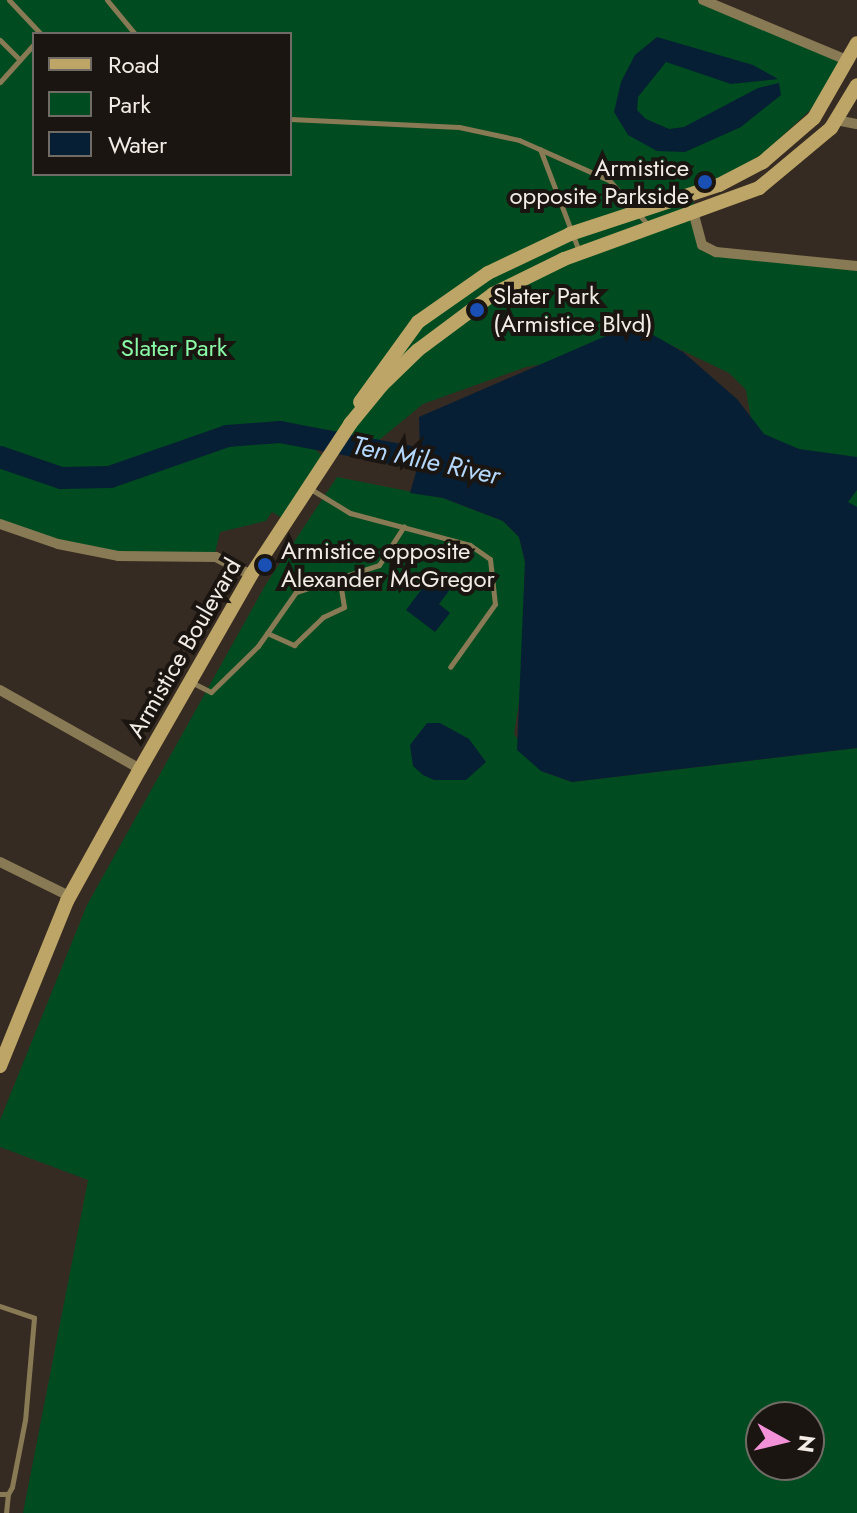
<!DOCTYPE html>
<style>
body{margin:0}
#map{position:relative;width:857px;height:1513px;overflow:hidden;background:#362b22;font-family:Jost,sans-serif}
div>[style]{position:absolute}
.green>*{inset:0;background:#004b1f}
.water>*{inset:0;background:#071f34}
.river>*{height:22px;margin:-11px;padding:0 11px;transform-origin:11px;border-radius:11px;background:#071f34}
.service>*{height:5px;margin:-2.5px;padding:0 2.5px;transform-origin:2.5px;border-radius:2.5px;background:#887a54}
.minor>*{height:10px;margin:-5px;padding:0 5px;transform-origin:5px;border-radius:5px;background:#887a54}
.secondary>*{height:14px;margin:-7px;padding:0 7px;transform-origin:7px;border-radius:7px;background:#bca566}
.dots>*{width:22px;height:22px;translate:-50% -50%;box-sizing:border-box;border:4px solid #1a1511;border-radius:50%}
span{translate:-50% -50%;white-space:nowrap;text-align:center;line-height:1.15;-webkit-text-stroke:8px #1a1511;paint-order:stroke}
.poi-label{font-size:24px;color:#f3ece6}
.right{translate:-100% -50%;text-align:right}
.left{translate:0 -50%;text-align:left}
.park-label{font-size:24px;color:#89faa6}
.street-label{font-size:24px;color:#f3ece6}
.water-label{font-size:26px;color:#b4d8fc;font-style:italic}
.legend{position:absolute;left:32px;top:32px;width:260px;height:144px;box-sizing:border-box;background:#1a1511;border:2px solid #716b66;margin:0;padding:10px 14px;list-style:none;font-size:24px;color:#f3ece6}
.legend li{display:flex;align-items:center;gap:16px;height:40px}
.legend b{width:40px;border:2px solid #716b66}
.north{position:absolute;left:745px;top:1401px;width:80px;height:80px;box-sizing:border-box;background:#1a1511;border:2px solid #716b66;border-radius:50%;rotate:98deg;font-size:22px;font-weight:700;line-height:32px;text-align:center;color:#f3ece6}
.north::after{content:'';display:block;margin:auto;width:28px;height:36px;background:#f291d7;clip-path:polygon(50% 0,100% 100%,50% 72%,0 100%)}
</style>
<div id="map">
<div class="green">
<div style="clip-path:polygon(evenodd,0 0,696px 0,841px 61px,824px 97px,765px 152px,729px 175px,694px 187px,693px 217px,708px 248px,857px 266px,857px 508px,755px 443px,746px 390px,729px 373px,652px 336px,612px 333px,571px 359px,526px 367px,423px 404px,373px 445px,352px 446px,328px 429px,315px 449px,325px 459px,284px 519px,272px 512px,266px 521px,220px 532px,215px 553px,99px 553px,0 522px,0 0,34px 34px,290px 34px,290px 174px,34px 174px,34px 34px)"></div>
<div style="clip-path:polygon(evenodd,337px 477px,443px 498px,503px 521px,519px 537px,525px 562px,522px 683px,514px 734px,541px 771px,572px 782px,857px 748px,857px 1513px,23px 1513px,88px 1180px,0 1147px,0 1120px,87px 905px,266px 584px,337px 477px,761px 1417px,809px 1417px,809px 1465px,761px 1465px,761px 1417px)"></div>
</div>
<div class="water">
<div style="clip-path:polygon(657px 37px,753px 65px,778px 79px,731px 84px,666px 62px,638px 97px,637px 110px,646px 119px,669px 129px,684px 127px,758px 88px,779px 83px,781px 95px,741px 127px,685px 152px,657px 151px,628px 135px,614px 112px,621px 82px,635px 55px)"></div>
<div style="clip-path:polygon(615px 332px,648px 332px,683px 352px,737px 399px,764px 434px,799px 449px,857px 457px,857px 490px,848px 502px,857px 507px,857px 748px,572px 782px,541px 771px,517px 750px,525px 562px,519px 537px,503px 521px,443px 498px,410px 493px,420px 458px,419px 417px)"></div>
<div style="clip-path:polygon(434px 573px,452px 587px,439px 604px,450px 613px,435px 632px,406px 610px)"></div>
<div style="clip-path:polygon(427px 723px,440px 723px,469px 739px,486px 762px,466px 780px,434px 780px,423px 775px,413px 766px,410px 745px)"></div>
</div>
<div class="river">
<div style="left:0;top:457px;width:65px;rotate:19deg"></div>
<div style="left:61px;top:478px;width:49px;rotate:-1.2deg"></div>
<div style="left:110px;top:477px;width:124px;rotate:-19.3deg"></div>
<div style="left:227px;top:436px;width:53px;rotate:-4.3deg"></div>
<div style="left:280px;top:432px;width:171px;rotate:10.8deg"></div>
</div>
<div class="service">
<div style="left:9px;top:0;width:47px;rotate:46.7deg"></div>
<div style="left:107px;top:0;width:44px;rotate:50.5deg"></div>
<div style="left:0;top:40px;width:28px;rotate:45deg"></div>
<div style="left:0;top:82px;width:51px;rotate:-48.2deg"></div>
<div style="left:290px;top:119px;width:169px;rotate:2.7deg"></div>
<div style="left:459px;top:127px;width:61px;rotate:12.2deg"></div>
<div style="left:519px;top:140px;width:98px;rotate:24deg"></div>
<div style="left:609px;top:180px;width:61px;rotate:49deg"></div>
<div style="left:540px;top:149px;width:109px;rotate:69.1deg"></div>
<div style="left:309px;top:488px;width:48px;rotate:31.4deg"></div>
<div style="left:350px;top:513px;width:124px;rotate:14.9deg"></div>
<div style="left:470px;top:545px;width:24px;rotate:35deg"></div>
<div style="left:490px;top:559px;width:45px;rotate:83.7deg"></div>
<div style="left:495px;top:604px;width:77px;rotate:125.5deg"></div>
<div style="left:267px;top:633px;width:30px;rotate:24deg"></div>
<div style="left:294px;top:645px;width:40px;rotate:-44deg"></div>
<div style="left:323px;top:617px;width:23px;rotate:-25deg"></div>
<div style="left:344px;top:607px;width:31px;rotate:-99deg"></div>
<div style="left:193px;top:683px;width:20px;rotate:27deg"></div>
<div style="left:211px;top:692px;width:66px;rotate:-44.4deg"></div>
<div style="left:258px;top:646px;width:66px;rotate:-54.9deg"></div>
<div style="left:296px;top:592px;width:87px;rotate:-18deg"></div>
<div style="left:379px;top:565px;width:46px;rotate:-57.3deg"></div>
<div style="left:0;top:1306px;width:36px;rotate:19deg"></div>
<div style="left:34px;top:1318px;width:102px;rotate:95deg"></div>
<div style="left:25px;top:1420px;width:68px;rotate:101deg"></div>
<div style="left:12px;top:1487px;width:8px;rotate:120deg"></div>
<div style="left:8px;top:1494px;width:8px;rotate:180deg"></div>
<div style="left:6px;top:1513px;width:19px;rotate:-84deg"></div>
</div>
<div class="minor">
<div style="left:703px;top:0;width:158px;rotate:22.7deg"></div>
<div style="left:836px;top:120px;width:21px;rotate:11deg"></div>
<div style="left:694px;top:215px;width:31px;rotate:75deg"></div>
<div style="left:702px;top:245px;width:16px;rotate:27deg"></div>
<div style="left:716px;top:252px;width:142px;rotate:5.7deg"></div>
<div style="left:0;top:524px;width:61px;rotate:19deg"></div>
<div style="left:58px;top:544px;width:61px;rotate:11.3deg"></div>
<div style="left:118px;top:556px;width:98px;rotate:0.6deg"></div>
<div style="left:216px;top:557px;width:39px;rotate:27deg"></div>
<div style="left:0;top:690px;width:161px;rotate:29.4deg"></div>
<div style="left:0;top:862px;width:77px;rotate:26.2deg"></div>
</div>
<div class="secondary">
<div style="left:360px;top:402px;width:99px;rotate:-54.1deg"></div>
<div style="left:418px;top:322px;width:85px;rotate:-35deg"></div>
<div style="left:488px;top:273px;width:91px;rotate:-25.4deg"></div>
<div style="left:570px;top:234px;width:157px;rotate:-18.2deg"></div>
<div style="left:719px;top:185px;width:50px;rotate:-27.6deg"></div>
<div style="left:763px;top:162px;width:67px;rotate:-40.8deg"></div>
<div style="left:814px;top:118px;width:86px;rotate:-60.2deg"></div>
<div style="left:0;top:1066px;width:178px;rotate:-67.9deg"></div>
<div style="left:67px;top:901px;width:151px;rotate:-61.1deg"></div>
<div style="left:140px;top:769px;width:224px;rotate:-60.2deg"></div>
<div style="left:251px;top:575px;width:181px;rotate:-56.7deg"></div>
<div style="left:350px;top:424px;width:50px;rotate:-50.6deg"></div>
<div style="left:382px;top:385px;width:50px;rotate:-44.2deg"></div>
<div style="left:418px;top:350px;width:94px;rotate:-36.7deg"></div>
<div style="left:493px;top:294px;width:79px;rotate:-26.2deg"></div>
<div style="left:564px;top:259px;width:208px;rotate:-20deg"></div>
<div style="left:759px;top:188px;width:94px;rotate:-39.8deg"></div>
<div style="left:831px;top:128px;width:50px;rotate:-58.8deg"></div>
</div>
<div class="dots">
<div style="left:705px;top:182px;background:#1a4fb4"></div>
<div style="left:477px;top:310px;background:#1a4fb4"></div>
<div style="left:265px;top:565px;background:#1a4fb4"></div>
</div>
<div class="poi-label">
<span class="right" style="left:689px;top:182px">Armistice<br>opposite Parkside</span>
<span class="left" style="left:493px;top:310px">Slater Park<br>(Armistice Blvd)</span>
<span class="left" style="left:281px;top:565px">Armistice opposite<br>Alexander McGregor</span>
</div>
<div class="park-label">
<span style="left:174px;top:348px">Slater Park</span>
</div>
<div class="street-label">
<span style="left:184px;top:648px;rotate:-60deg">Armistice Boulevard</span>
</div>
<div class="water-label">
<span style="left:426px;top:461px;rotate:12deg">Ten Mile River</span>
</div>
<ul class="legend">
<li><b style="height:10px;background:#bca566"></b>Road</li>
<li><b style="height:22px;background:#004b1f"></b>Park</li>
<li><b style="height:22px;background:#071f34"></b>Water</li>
</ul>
<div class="north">N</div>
</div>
